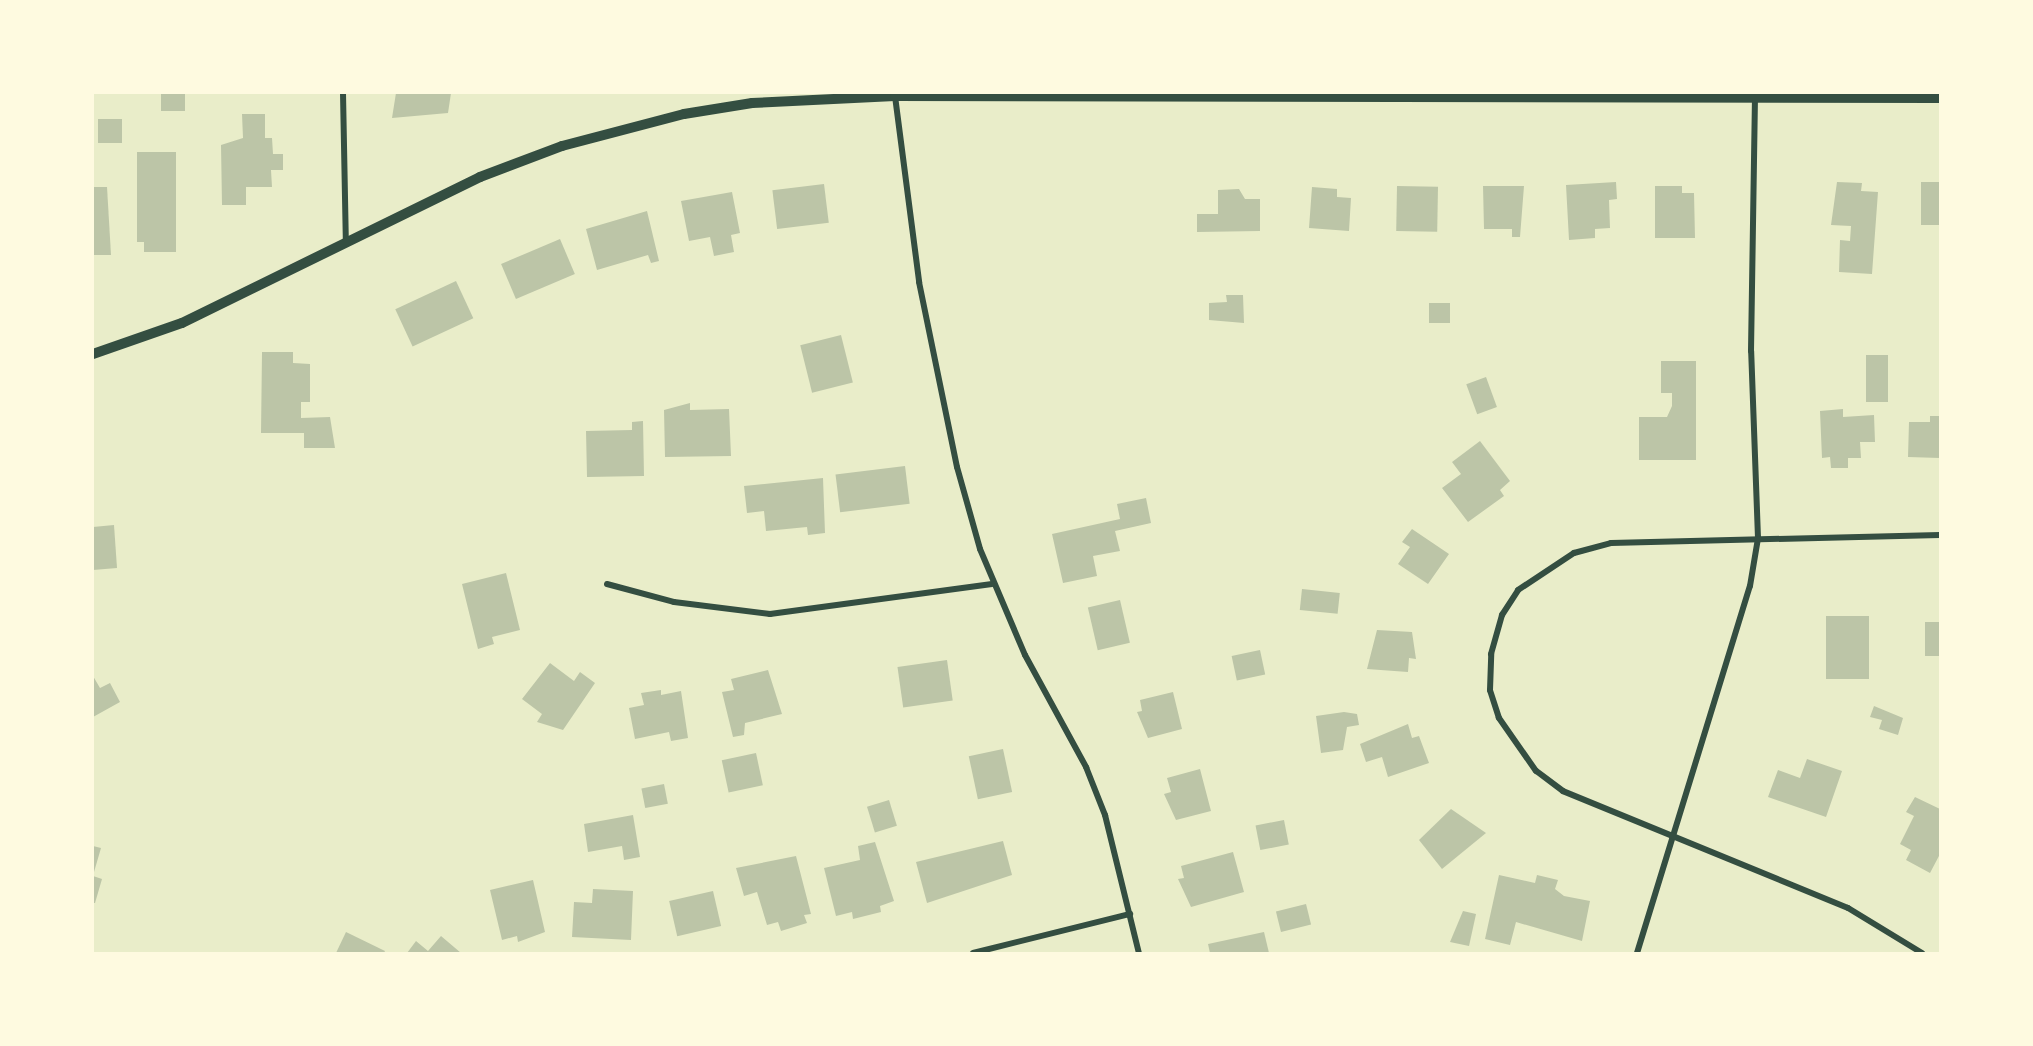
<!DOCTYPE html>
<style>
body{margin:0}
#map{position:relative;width:2033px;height:1046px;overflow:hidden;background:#e9edc9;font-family:"Nunito Sans",sans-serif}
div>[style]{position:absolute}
.building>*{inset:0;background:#bcc5a7;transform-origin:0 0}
.minor>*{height:6px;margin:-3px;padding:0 3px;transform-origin:3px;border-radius:3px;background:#344e41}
.tertiary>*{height:10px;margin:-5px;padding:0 5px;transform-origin:5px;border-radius:5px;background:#344e41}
span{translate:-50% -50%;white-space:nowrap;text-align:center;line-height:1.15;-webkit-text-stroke:6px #fefae0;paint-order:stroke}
.frame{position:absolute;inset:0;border:94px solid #fefae0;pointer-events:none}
</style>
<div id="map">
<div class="building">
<div style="left:161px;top:93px;width:24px;height:18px"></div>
<div style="clip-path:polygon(451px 93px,448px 113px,392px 118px,396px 93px)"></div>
<div style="clip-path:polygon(242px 114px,265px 114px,265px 138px,272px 138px,273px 154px,283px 154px,283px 170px,271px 170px,272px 187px,246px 187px,246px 205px,222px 205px,221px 145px,243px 138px)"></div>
<div style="left:98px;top:119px;width:24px;height:24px"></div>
<div style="clip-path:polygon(137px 152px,176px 152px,176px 252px,144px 252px,144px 242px,137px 242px)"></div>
<div style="clip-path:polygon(1616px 182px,1617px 199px,1609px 200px,1610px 228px,1595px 229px,1595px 238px,1569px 240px,1566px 185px)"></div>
<div style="clip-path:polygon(1837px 182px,1862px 183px,1861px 191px,1878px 192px,1872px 274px,1839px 272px,1840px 240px,1850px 241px,1851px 226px,1831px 225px)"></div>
<div style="left:1921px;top:182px;width:19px;height:43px"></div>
<div style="left:824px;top:184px;width:39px;height:52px;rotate:83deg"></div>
<div style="left:1397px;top:186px;width:41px;height:45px;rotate:1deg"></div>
<div style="clip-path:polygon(1483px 186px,1524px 186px,1520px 237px,1512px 237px,1512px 229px,1484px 229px)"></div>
<div style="clip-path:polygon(1655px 186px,1682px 186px,1682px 193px,1694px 193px,1695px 238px,1655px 238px)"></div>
<div style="clip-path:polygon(93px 187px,107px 187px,111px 255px,93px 255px)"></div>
<div style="clip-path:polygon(1312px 187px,1337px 189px,1337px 197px,1351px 198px,1349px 231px,1309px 228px)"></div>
<div style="clip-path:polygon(1239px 189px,1245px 199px,1260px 199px,1260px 231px,1197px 232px,1197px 214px,1218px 214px,1218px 190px)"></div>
<div style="clip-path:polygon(732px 192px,740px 233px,731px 235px,734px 252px,714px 256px,710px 237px,689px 241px,681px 201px)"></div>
<div style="clip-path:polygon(647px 211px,659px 261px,651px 263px,648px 255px,597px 270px,586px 229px)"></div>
<div style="left:560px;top:239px;width:38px;height:64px;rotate:67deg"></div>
<div style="left:456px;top:281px;width:41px;height:67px;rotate:65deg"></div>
<div style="clip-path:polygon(1226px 295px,1243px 295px,1244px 323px,1209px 320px,1209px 303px,1227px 302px)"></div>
<div style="left:1429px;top:303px;width:21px;height:20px"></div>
<div style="left:841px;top:335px;width:49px;height:42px;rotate:76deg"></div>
<div style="clip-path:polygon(262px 352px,293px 352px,293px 363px,310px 364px,310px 402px,301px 402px,301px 418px,330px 417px,335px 448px,304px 448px,304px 433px,261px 433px)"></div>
<div style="left:1866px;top:355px;width:22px;height:47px"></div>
<div style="clip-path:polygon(1661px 361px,1696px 361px,1696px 460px,1639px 460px,1639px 417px,1667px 417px,1672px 406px,1672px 393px,1661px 393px)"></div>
<div style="left:1486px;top:377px;width:32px;height:21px;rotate:70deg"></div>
<div style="clip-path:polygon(690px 403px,690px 410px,729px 409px,731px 456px,665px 457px,664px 410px)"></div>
<div style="clip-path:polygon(1843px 409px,1843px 417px,1874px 415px,1875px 442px,1860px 442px,1861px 458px,1848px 458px,1848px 468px,1831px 468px,1830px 457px,1822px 458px,1820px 411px)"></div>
<div style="clip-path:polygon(1930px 416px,1940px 416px,1940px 458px,1908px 457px,1909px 422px,1930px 422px)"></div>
<div style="clip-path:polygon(643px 421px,644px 476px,587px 477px,586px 431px,632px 430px,632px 422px)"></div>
<div style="clip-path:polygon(1480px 441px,1510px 481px,1500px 490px,1504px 496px,1468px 522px,1442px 488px,1461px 474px,1452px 462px)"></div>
<div style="left:905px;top:466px;width:38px;height:70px;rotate:83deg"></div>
<div style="clip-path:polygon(823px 478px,825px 533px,808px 535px,807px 527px,766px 531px,764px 511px,747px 513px,744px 486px)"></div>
<div style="clip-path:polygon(1146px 498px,1151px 523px,1115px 531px,1120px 551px,1093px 556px,1097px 576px,1063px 583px,1052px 534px,1120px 519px,1117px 504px)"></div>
<div style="clip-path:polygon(114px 525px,117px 568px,93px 570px,93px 527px)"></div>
<div style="clip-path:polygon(1412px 529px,1449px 554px,1428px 584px,1398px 564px,1410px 547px,1402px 542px)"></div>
<div style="clip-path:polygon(506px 573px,520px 630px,492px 637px,494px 644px,478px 649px,462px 584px)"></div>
<div style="left:1302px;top:589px;width:38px;height:21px;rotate:6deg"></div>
<div style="left:1120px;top:600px;width:44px;height:33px;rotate:77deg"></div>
<div style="left:1826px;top:616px;width:43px;height:63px"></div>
<div style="left:1925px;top:622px;width:15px;height:34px"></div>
<div style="clip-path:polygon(1377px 630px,1412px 632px,1416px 659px,1409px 658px,1408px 672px,1367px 669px)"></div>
<div style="left:1260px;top:650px;width:25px;height:29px;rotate:78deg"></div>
<div style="left:947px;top:660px;width:41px;height:50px;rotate:82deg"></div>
<div style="clip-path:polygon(550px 663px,574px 681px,580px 672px,595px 683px,563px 730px,537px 722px,542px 714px,522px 699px)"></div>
<div style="clip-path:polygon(768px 670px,782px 714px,745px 723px,744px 735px,733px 737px,722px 692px,734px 690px,731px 679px)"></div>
<div style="clip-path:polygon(93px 676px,100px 688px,110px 683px,120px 702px,93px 717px)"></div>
<div style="clip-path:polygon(661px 690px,661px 695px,681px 691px,688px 738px,671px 741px,669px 732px,635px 739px,629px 708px,644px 705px,641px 693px)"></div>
<div style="clip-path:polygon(1173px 692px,1182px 729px,1148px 738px,1137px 712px,1142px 711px,1140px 700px)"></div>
<div style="clip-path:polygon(1874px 706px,1903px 718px,1898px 735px,1879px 729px,1882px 720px,1870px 717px)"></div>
<div style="clip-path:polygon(1344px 712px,1357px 714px,1359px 725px,1347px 727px,1343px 750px,1321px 753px,1316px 716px)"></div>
<div style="clip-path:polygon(1408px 724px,1412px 738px,1419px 736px,1429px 763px,1388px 777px,1382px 757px,1366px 762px,1360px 744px)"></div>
<div style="left:1003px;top:749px;width:44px;height:35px;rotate:78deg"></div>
<div style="left:756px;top:753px;width:33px;height:35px;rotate:78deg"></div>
<div style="clip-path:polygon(1807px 759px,1842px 771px,1826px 817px,1768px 797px,1778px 770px,1800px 778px)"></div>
<div style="clip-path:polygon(1200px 769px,1211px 811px,1176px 820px,1164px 794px,1171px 792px,1167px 778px)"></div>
<div style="left:664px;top:784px;width:20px;height:23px;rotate:79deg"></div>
<div style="clip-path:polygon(1915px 797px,1940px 809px,1940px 854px,1930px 873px,1906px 860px,1911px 850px,1900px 844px,1914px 816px,1906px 812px)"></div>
<div style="left:889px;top:800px;width:27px;height:23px;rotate:73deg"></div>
<div style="clip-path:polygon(1451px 809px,1486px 833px,1442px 869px,1419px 840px)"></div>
<div style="clip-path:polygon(633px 815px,640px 857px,624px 860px,622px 846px,588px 852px,584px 824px)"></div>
<div style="left:1284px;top:820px;width:25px;height:29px;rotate:79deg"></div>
<div style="clip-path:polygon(1003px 841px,1012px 875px,927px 903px,916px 862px)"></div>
<div style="clip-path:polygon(875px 842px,894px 901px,880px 906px,881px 912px,853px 919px,852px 912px,836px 916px,824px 868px,860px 860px,858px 846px)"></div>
<div style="clip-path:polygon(93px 846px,101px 848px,94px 872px,93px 872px)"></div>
<div style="clip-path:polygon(1233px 852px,1244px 892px,1191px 907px,1178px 879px,1184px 878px,1181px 866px)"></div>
<div style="clip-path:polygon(796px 856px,811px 914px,804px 915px,807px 923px,781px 931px,778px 922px,767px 925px,757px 892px,744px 896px,736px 868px)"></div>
<div style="clip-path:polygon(1499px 875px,1535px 883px,1537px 875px,1558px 880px,1555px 889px,1564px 896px,1590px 901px,1582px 941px,1516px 922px,1510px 945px,1485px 939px)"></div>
<div style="clip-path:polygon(93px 876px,102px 879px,95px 903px,93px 903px)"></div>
<div style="clip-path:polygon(533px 880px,545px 932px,518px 942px,517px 936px,502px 940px,490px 890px)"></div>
<div style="clip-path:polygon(593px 889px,633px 891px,631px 940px,572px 937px,574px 902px,592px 903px)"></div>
<div style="left:713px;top:891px;width:36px;height:45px;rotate:77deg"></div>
<div style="left:1306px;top:904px;width:21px;height:31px;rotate:76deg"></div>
<div style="clip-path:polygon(1463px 911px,1476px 914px,1469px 946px,1450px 942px)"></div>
<div style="clip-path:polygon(346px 932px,385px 951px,384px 953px,336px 953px)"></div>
<div style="clip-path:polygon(1264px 932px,1269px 953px,1210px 953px,1208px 944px)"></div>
<div style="clip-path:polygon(441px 936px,461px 953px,407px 953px,416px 941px,428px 951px)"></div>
</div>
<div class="minor">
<div style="left:343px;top:93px;width:150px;rotate:88.9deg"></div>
<div style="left:895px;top:96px;width:188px;rotate:82.6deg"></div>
<div style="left:919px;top:282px;width:189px;rotate:78.4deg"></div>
<div style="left:957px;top:467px;width:85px;rotate:74.3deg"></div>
<div style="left:980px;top:549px;width:115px;rotate:67deg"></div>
<div style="left:1025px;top:655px;width:128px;rotate:61.4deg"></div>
<div style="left:1086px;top:767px;width:52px;rotate:68.4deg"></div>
<div style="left:1105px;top:815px;width:142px;rotate:76.2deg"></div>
<div style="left:607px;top:584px;width:69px;rotate:15deg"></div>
<div style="left:674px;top:602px;width:97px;rotate:7.1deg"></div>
<div style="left:770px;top:614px;width:224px;rotate:-7.7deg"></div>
<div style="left:973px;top:953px;width:162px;rotate:-14deg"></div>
<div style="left:1637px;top:953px;width:384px;rotate:-72.9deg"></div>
<div style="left:1750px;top:586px;width:49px;rotate:-80.5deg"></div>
<div style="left:1758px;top:538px;width:187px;rotate:-92.1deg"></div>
<div style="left:1751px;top:351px;width:256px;rotate:-89.1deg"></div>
<div style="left:1922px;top:953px;width:87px;rotate:-148.7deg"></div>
<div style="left:1848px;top:908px;width:308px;rotate:-157.7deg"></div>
<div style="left:1563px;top:791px;width:34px;rotate:-143deg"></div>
<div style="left:1536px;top:771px;width:65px;rotate:-124.9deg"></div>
<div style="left:1499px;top:718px;width:29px;rotate:-108deg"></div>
<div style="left:1490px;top:690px;width:36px;rotate:-88deg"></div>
<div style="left:1491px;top:654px;width:41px;rotate:-74.2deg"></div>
<div style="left:1502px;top:615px;width:30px;rotate:-57deg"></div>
<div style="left:1518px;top:590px;width:67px;rotate:-33.5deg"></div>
<div style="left:1574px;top:553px;width:38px;rotate:-15deg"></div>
<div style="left:1611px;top:543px;width:329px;rotate:-1.4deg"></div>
</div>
<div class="tertiary">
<div style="left:93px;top:354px;width:94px;rotate:-19.2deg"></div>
<div style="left:182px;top:323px;width:332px;rotate:-26.1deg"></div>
<div style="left:480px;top:177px;width:88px;rotate:-20.7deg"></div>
<div style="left:562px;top:146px;width:126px;rotate:-14.7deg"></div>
<div style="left:684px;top:114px;width:69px;rotate:-9.2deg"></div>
<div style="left:752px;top:103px;width:143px;rotate:-2.8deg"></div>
<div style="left:895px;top:96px;width:1045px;rotate:0.11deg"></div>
</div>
<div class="frame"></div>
</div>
